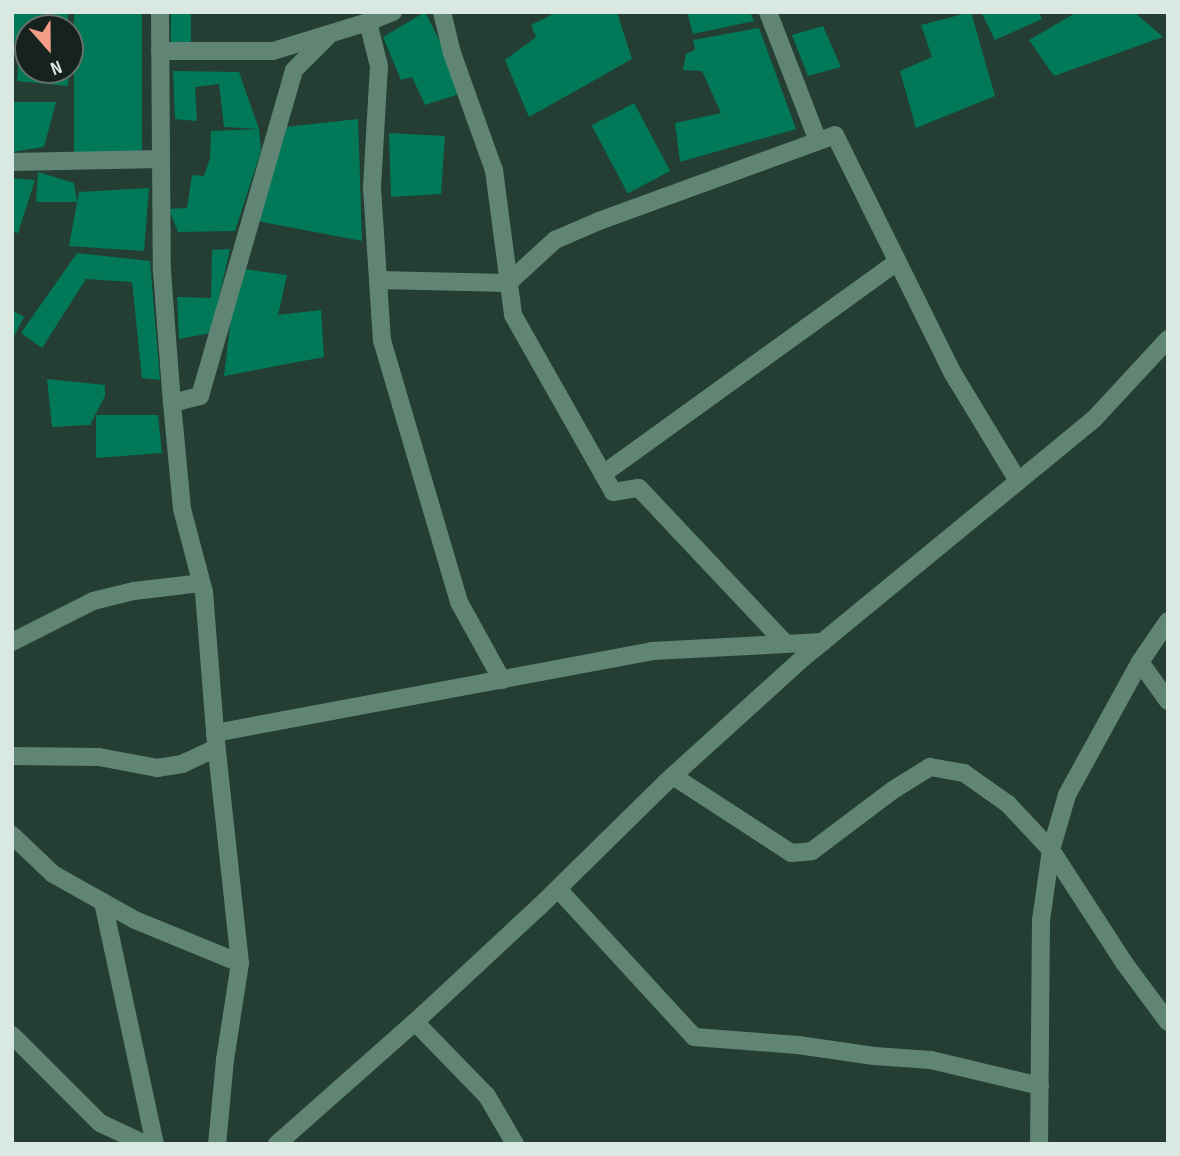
<!DOCTYPE html>
<style>
body{margin:0}
#map{position:relative;width:1180px;height:1156px;overflow:hidden;background:#243e33;font-family:"Sofia Sans Condensed",sans-serif}
div>[style]{position:absolute}
.building>*{inset:0;background:#017958;transform-origin:0 0}
.minor>*{height:18px;margin:-9px;padding:0 9px;transform-origin:9px;border-radius:9px;background:#618575}
span{translate:-50% -50%;white-space:nowrap;text-align:center;line-height:1.15;-webkit-text-stroke:7px #16221d;paint-order:stroke}
.frame{position:absolute;inset:0;border:14px solid #d9e8e1;pointer-events:none}
.north{position:absolute;left:14px;top:14px;width:70px;height:70px;box-sizing:border-box;background:#16221d;border:2px solid #64716b;border-radius:50%;rotate:159deg;font-size:19px;font-weight:700;line-height:28px;text-align:center;color:#d9e8e1}
.north::after{content:'';display:block;margin:auto;width:24px;height:32px;background:#f49e88;clip-path:polygon(50% 0,100% 100%,50% 72%,0 100%)}
</style>
<div id="map">
<div class="building">
<div style="clip-path:polygon(13px 12px,68px 12px,68px 28px,28px 28px,28px 41px,13px 42px)"></div>
<div style="left:74px;top:12px;width:68px;height:140px"></div>
<div style="left:171px;top:12px;width:20px;height:34px"></div>
<div style="clip-path:polygon(425px 12px,466px 92px,425px 105px,412px 77px,401px 80px,383px 37px)"></div>
<div style="clip-path:polygon(557px 12px,617px 12px,632px 59px,529px 117px,505px 60px,536px 37px,531px 25px)"></div>
<div style="clip-path:polygon(687px 12px,750px 12px,754px 21px,693px 34px)"></div>
<div style="clip-path:polygon(971px 12px,995px 96px,916px 128px,900px 71px,932px 57px,921px 25px)"></div>
<div style="clip-path:polygon(981px 12px,1039px 12px,1042px 19px,995px 40px)"></div>
<div style="clip-path:polygon(1077px 12px,1134px 12px,1163px 37px,1054px 76px,1029px 40px)"></div>
<div style="clip-path:polygon(823px 26px,841px 67px,808px 76px,792px 35px)"></div>
<div style="clip-path:polygon(759px 28px,796px 129px,680px 162px,675px 123px,721px 113px,702px 71px,683px 70px,686px 54px,695px 50px,693px 40px)"></div>
<div style="clip-path:polygon(19px 51px,28px 52px,28px 70px,69px 70px,68px 86px,17px 81px)"></div>
<div style="clip-path:polygon(173px 71px,239px 72px,259px 129px,224px 127px,219px 84px,195px 87px,197px 121px,175px 119px)"></div>
<div style="clip-path:polygon(12px 102px,56px 102px,44px 147px,12px 152px)"></div>
<div style="left:634px;top:103px;width:77px;height:48px;rotate:62deg"></div>
<div style="clip-path:polygon(358px 119px,362px 241px,257px 221px,276px 128px)"></div>
<div style="clip-path:polygon(259px 129px,261px 151px,235px 231px,178px 232px,169px 209px,187px 208px,192px 175px,204px 176px,210px 158px,211px 131px)"></div>
<div style="clip-path:polygon(389px 133px,445px 136px,441px 194px,391px 197px)"></div>
<div style="clip-path:polygon(38px 172px,74px 183px,77px 202px,36px 202px)"></div>
<div style="clip-path:polygon(12px 178px,35px 180px,18px 233px,12px 232px)"></div>
<div style="clip-path:polygon(149px 188px,144px 251px,69px 246px,79px 192px)"></div>
<div style="clip-path:polygon(230px 249px,211px 333px,179px 339px,177px 297px,211px 298px,212px 250px)"></div>
<div style="clip-path:polygon(77px 253px,150px 261px,160px 380px,142px 378px,132px 282px,86px 279px,42px 348px,21px 333px)"></div>
<div style="clip-path:polygon(237px 268px,287px 275px,278px 315px,321px 310px,324px 357px,224px 376px)"></div>
<div style="clip-path:polygon(12px 310px,24px 317px,12px 340px)"></div>
<div style="clip-path:polygon(47px 379px,105px 385px,105px 396px,90px 425px,52px 427px)"></div>
<div style="clip-path:polygon(96px 415px,158px 415px,162px 453px,96px 458px)"></div>
</div>
<div class="minor">
<div style="left:160px;top:12px;width:259px;rotate:89.6deg"></div>
<div style="left:162px;top:271px;width:132px;rotate:85.7deg"></div>
<div style="left:172px;top:403px;width:106px;rotate:84.6deg"></div>
<div style="left:182px;top:509px;width:86px;rotate:75.2deg"></div>
<div style="left:204px;top:592px;width:141px;rotate:85.5deg"></div>
<div style="left:215px;top:733px;width:231px;rotate:83.8deg"></div>
<div style="left:240px;top:963px;width:98px;rotate:98.8deg"></div>
<div style="left:225px;top:1060px;width:84px;rotate:95.4deg"></div>
<div style="left:442px;top:12px;width:42px;rotate:76.3deg"></div>
<div style="left:452px;top:53px;width:124px;rotate:70.3deg"></div>
<div style="left:494px;top:170px;width:146px;rotate:82.5deg"></div>
<div style="left:513px;top:315px;width:203px;rotate:60.5deg"></div>
<div style="left:613px;top:492px;width:26px;rotate:-9deg"></div>
<div style="left:639px;top:488px;width:214px;rotate:46.7deg"></div>
<div style="left:768px;top:12px;width:138px;rotate:68.8deg"></div>
<div style="left:160px;top:51px;width:113px"></div>
<div style="left:273px;top:51px;width:99px;rotate:-17deg"></div>
<div style="left:12px;top:162px;width:149px;rotate:-1.2deg"></div>
<div style="left:378px;top:280px;width:93px;rotate:-93.7deg"></div>
<div style="left:372px;top:187px;width:121px;rotate:-86.7deg"></div>
<div style="left:379px;top:66px;width:45px;rotate:-104deg"></div>
<div style="left:368px;top:22px;width:27px;rotate:-22deg"></div>
<div style="left:172px;top:403px;width:29px;rotate:-14deg"></div>
<div style="left:200px;top:396px;width:339px;rotate:-73.9deg"></div>
<div style="left:294px;top:70px;width:47px;rotate:-45deg"></div>
<div style="left:603px;top:474px;width:362px;rotate:-35.8deg"></div>
<div style="left:1168px;top:621px;width:50px;rotate:124.3deg"></div>
<div style="left:1140px;top:662px;width:152px;rotate:118.8deg"></div>
<div style="left:1067px;top:795px;width:57px;rotate:106.2deg"></div>
<div style="left:1051px;top:850px;width:136px;rotate:57deg"></div>
<div style="left:1125px;top:964px;width:72px;rotate:53.4deg"></div>
<div style="left:12px;top:642px;width:91px;rotate:-26.8deg"></div>
<div style="left:93px;top:601px;width:42px;rotate:-13.7deg"></div>
<div style="left:134px;top:591px;width:67px;rotate:-6.8deg"></div>
<div style="left:1140px;top:662px;width:48px;rotate:54.3deg"></div>
<div style="left:502px;top:680px;width:89px;rotate:-118.9deg"></div>
<div style="left:459px;top:602px;width:272px;rotate:-106.4deg"></div>
<div style="left:382px;top:341px;width:61px;rotate:-93.8deg"></div>
<div style="left:378px;top:280px;width:130px;rotate:1.3deg"></div>
<div style="left:508px;top:283px;width:64px;rotate:-42.5deg"></div>
<div style="left:555px;top:240px;width:48px;rotate:-23.4deg"></div>
<div style="left:599px;top:221px;width:251px;rotate:-20deg"></div>
<div style="left:835px;top:135px;width:264px;rotate:63.7deg"></div>
<div style="left:952px;top:372px;width:127px;rotate:58.8deg"></div>
<div style="left:215px;top:733px;width:445px;rotate:-10.6deg"></div>
<div style="left:652px;top:651px;width:171px;rotate:-3deg"></div>
<div style="left:12px;top:756px;width:87px;rotate:0.7deg"></div>
<div style="left:99px;top:757px;width:59px;rotate:10.7deg"></div>
<div style="left:157px;top:768px;width:25px;rotate:-9deg"></div>
<div style="left:182px;top:764px;width:38px;rotate:-25deg"></div>
<div style="left:673px;top:776px;width:141px;rotate:33.1deg"></div>
<div style="left:791px;top:853px;width:21px;rotate:-5deg"></div>
<div style="left:812px;top:851px;width:101px;rotate:-37deg"></div>
<div style="left:893px;top:790px;width:44px;rotate:-31.9deg"></div>
<div style="left:930px;top:767px;width:35px;rotate:10deg"></div>
<div style="left:964px;top:773px;width:54px;rotate:35.2deg"></div>
<div style="left:1008px;top:804px;width:63px;rotate:46.9deg"></div>
<div style="left:1051px;top:850px;width:71px;rotate:98.1deg"></div>
<div style="left:1041px;top:920px;width:224px;rotate:90.5deg"></div>
<div style="left:12px;top:835px;width:57px;rotate:43.6deg"></div>
<div style="left:53px;top:874px;width:94px;rotate:29.3deg"></div>
<div style="left:135px;top:920px;width:113px;rotate:22.3deg"></div>
<div style="left:558px;top:889px;width:201px;rotate:47.4deg"></div>
<div style="left:694px;top:1037px;width:104px;rotate:4.4deg"></div>
<div style="left:798px;top:1045px;width:77px;rotate:8.2deg"></div>
<div style="left:874px;top:1056px;width:57px;rotate:4deg"></div>
<div style="left:931px;top:1060px;width:112px;rotate:13.4deg"></div>
<div style="left:103px;top:902px;width:248px;rotate:77.9deg"></div>
<div style="left:415px;top:1022px;width:103px;rotate:45.8deg"></div>
<div style="left:487px;top:1096px;width:56px;rotate:59.7deg"></div>
<div style="left:12px;top:1035px;width:124px;rotate:45deg"></div>
<div style="left:100px;top:1123px;width:50px;rotate:25deg"></div>
<div style="left:277px;top:1144px;width:184px;rotate:-41.5deg"></div>
<div style="left:415px;top:1022px;width:171px;rotate:-42.9deg"></div>
<div style="left:540px;top:906px;width:175px;rotate:-44.5deg"></div>
<div style="left:665px;top:783px;width:186px;rotate:-42.2deg"></div>
<div style="left:803px;top:658px;width:377px;rotate:-39.4deg"></div>
<div style="left:1094px;top:419px;width:109px;rotate:-47.2deg"></div>
</div>
<div class="frame"></div>
<div class="north">N</div>
</div>
